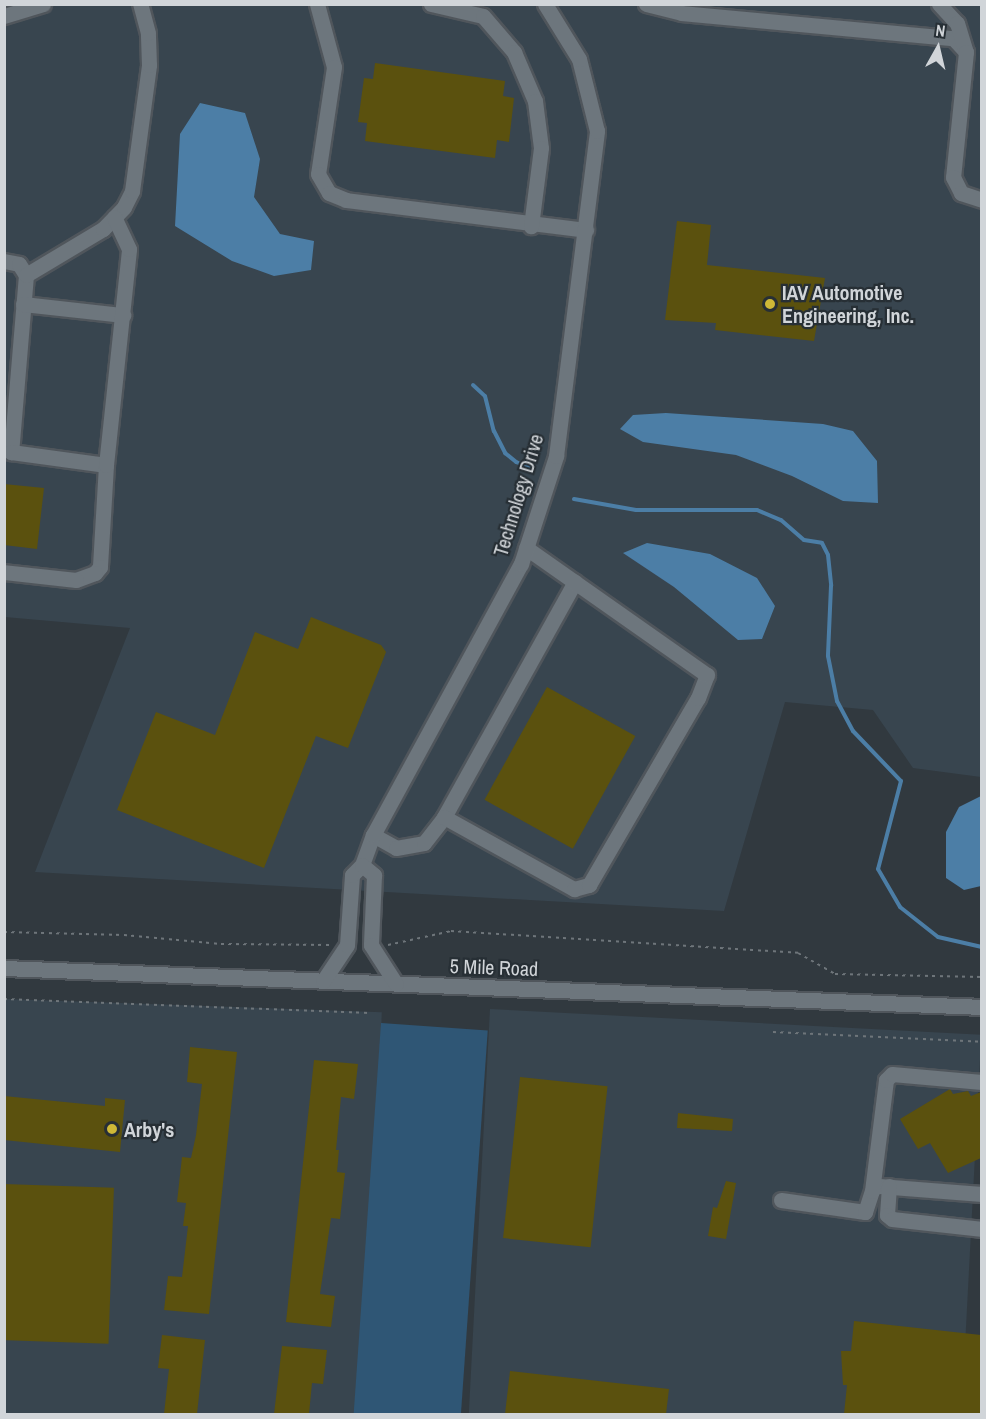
<!DOCTYPE html>
<style>
body{margin:0}
#map{position:relative;width:986px;height:1419px;overflow:hidden;background:#31393f;font-family:"Archivo Narrow",sans-serif}
div>[style]{position:absolute}
.built>*{inset:0;background:#38454f;transform-origin:0 0}
.green>*{inset:0;background:#2f5675;transform-origin:0 0}
.water>*{inset:0;background:#4c7ea6}
.stream>*{height:4px;margin:-2px;padding:0 2px;transform-origin:2px;border-radius:2px;background:#4c7ea6}
.building>*{inset:0;background:#5b510e;transform-origin:0 0}
.path>*{height:2px;margin-top:-1px;transform-origin:0;background:repeating-linear-gradient(90deg,#6e757a 0 3px,transparent 0 7.5px)}
.roads{filter:drop-shadow(2px 0 #50565c) drop-shadow(-2px 0 #50565c) drop-shadow(0 2px #50565c) drop-shadow(0 -2px #50565c)}
.minor>*{height:15px;margin:-7.5px;padding:0 7.5px;transform-origin:7.5px;border-radius:7.5px;background:#6d767d}
.dots>*{width:16px;height:16px;translate:-50% -50%;box-sizing:border-box;border:3px solid #272f35;border-radius:50%}
span{translate:-50% -50%;white-space:nowrap;text-align:center;line-height:1.15;-webkit-text-stroke:4.5px #272f35;paint-order:stroke}
.poi-label{font-size:20px;color:#d1d5d9;font-weight:700}
.left{translate:0 -50%;text-align:left}
.street-label{font-size:20px;color:#d1d5d9}
.frame{position:absolute;inset:0;border:6px solid #d1d5d9;pointer-events:none}
.north{position:absolute;left:908px;top:18px;width:60px;height:60px;-webkit-text-stroke:4px #272f35;paint-order:stroke;rotate:8deg;font-size:16px;font-weight:700;line-height:24px;text-align:center;color:#d1d5d9}
.north::after{content:'';display:block;margin:auto;width:21px;height:27px;background:#d1d5d9;clip-path:polygon(50% 0,100% 100%,50% 72%,0 100%)}
</style>
<div id="map">
<div class="built">
<div style="clip-path:polygon(4px 5px,981px 5px,981px 777px,913px 768px,873px 710px,785px 702px,724px 911px,35px 872px,130px 628px,5px 617px)"></div>
<div style="left:5px;top:999px;width:377px;height:415px;rotate:2deg"></div>
<div style="left:490px;top:1009px;width:492px;height:407px;rotate:3deg"></div>
</div>
<div class="green">
<div style="left:381px;top:1023px;width:107px;height:392px;rotate:4deg"></div>
</div>
<div class="water">
<div style="clip-path:polygon(200px 103px,245px 113px,260px 159px,254px 197px,280px 234px,314px 241px,311px 270px,274px 276px,232px 261px,175px 226px,180px 134px)"></div>
<div style="clip-path:polygon(666px 413px,823px 424px,853px 431px,877px 461px,878px 503px,843px 501px,792px 476px,736px 455px,643px 442px,620px 429px,633px 415px)"></div>
<div style="clip-path:polygon(647px 543px,710px 554px,757px 578px,775px 606px,762px 639px,738px 640px,674px 587px,623px 553px)"></div>
<div style="clip-path:polygon(981px 796px,981px 886px,964px 890px,946px 878px,946px 832px,959px 807px)"></div>
</div>
<div class="stream">
<div style="left:473px;top:385px;width:16px;rotate:43deg"></div>
<div style="left:485px;top:396px;width:36px;rotate:76deg"></div>
<div style="left:494px;top:431px;width:25px;rotate:63deg"></div>
<div style="left:505px;top:453px;width:14px;rotate:39deg"></div>
<div style="left:516px;top:462px;width:14px;rotate:21deg"></div>
<div style="left:574px;top:499px;width:63px;rotate:10.1deg"></div>
<div style="left:636px;top:510px;width:121px"></div>
<div style="left:757px;top:510px;width:26px;rotate:23deg"></div>
<div style="left:781px;top:520px;width:30px;rotate:41deg"></div>
<div style="left:804px;top:540px;width:18px;rotate:9deg"></div>
<div style="left:822px;top:543px;width:13px;rotate:63deg"></div>
<div style="left:828px;top:555px;width:31px;rotate:84deg"></div>
<div style="left:831px;top:586px;width:70px;rotate:92.5deg"></div>
<div style="left:828px;top:656px;width:46px;rotate:78.7deg"></div>
<div style="left:837px;top:701px;width:34px;rotate:62deg"></div>
<div style="left:853px;top:731px;width:69px;rotate:46.2deg"></div>
<div style="left:901px;top:781px;width:91px;rotate:104.6deg"></div>
<div style="left:878px;top:869px;width:44px;rotate:59.9deg"></div>
<div style="left:900px;top:907px;width:48px;rotate:38.3deg"></div>
<div style="left:938px;top:937px;width:45px;rotate:12.8deg"></div>
</div>
<div class="building">
<div style="clip-path:polygon(375px 63px,505px 81px,503px 96px,514px 98px,509px 142px,497px 140px,495px 158px,365px 141px,367px 123px,358px 122px,364px 78px,373px 79px)"></div>
<div style="clip-path:polygon(677px 221px,711px 225px,707px 265px,825px 278px,814px 341px,715px 330px,716px 323px,665px 320px)"></div>
<div style="clip-path:polygon(4px 484px,44px 488px,37px 549px,4px 545px)"></div>
<div style="clip-path:polygon(311px 617px,381px 645px,386px 652px,348px 748px,316px 736px,264px 868px,117px 810px,156px 712px,215px 735px,255px 632px,298px 649px)"></div>
<div style="left:547px;top:687px;width:101px;height:129px;rotate:29deg"></div>
<div style="clip-path:polygon(190px 1047px,237px 1052px,209px 1314px,164px 1310px,168px 1276px,182px 1277px,188px 1226px,183px 1226px,186px 1203px,177px 1202px,182px 1157px,191px 1158px,196px 1135px,202px 1084px,187px 1082px)"></div>
<div style="clip-path:polygon(314px 1060px,358px 1064px,354px 1099px,341px 1097px,336px 1150px,339px 1150px,337px 1172px,345px 1173px,340px 1219px,331px 1218px,320px 1294px,335px 1296px,331px 1327px,286px 1322px)"></div>
<div style="left:520px;top:1077px;width:88px;height:162px;rotate:6deg"></div>
<div style="clip-path:polygon(950px 1089px,953px 1094px,968px 1091px,971px 1096px,981px 1092px,981px 1158px,948px 1173px,930px 1143px,918px 1149px,900px 1119px)"></div>
<div style="clip-path:polygon(4px 1096px,105px 1106px,105px 1098px,125px 1100px,120px 1152px,4px 1140px)"></div>
<div style="clip-path:polygon(678px 1113px,733px 1119px,732px 1131px,677px 1128px)"></div>
<div style="clip-path:polygon(726px 1181px,736px 1183px,726px 1239px,708px 1236px,713px 1207px,717px 1208px)"></div>
<div style="left:4px;top:1184px;width:110px;height:156px;rotate:2deg"></div>
<div style="clip-path:polygon(854px 1321px,981px 1335px,981px 1414px,844px 1414px,847px 1385px,843px 1385px,841px 1351px,851px 1351px)"></div>
<div style="clip-path:polygon(162px 1335px,205px 1340px,197px 1414px,164px 1414px,169px 1369px,158px 1368px)"></div>
<div style="clip-path:polygon(282px 1346px,327px 1350px,323px 1384px,312px 1383px,309px 1414px,274px 1414px)"></div>
<div style="clip-path:polygon(510px 1371px,669px 1389px,666px 1414px,505px 1414px)"></div>
</div>
<div class="path">
<div style="left:4px;top:932px;width:120px;rotate:1.4deg"></div>
<div style="left:124px;top:935px;width:97px;rotate:5.3deg"></div>
<div style="left:221px;top:944px;width:110px;rotate:0.5deg"></div>
<div style="left:388px;top:945px;width:65px;rotate:-12.5deg"></div>
<div style="left:451px;top:931px;width:348px;rotate:3.6deg"></div>
<div style="left:798px;top:953px;width:43px;rotate:29.6deg"></div>
<div style="left:835px;top:974px;width:147px;rotate:1.2deg"></div>
<div style="left:4px;top:999px;width:366px;rotate:2.2deg"></div>
<div style="left:773px;top:1032px;width:209px;rotate:2.7deg"></div>
</div>
<div class="roads">
<div class="minor">
<div style="left:317px;top:4px;width:65px;rotate:74.9deg"></div>
<div style="left:334px;top:67px;width:108px;rotate:98.5deg"></div>
<div style="left:318px;top:174px;width:22px;rotate:60deg"></div>
<div style="left:329px;top:193px;width:18px;rotate:22deg"></div>
<div style="left:346px;top:200px;width:242px;rotate:7.1deg"></div>
<div style="left:431px;top:4px;width:53px;rotate:13deg"></div>
<div style="left:483px;top:16px;width:48px;rotate:49.3deg"></div>
<div style="left:514px;top:52px;width:53px;rotate:66.8deg"></div>
<div style="left:535px;top:101px;width:47px;rotate:82.7deg"></div>
<div style="left:541px;top:148px;width:79px;rotate:97.3deg"></div>
<div style="left:646px;top:4px;width:36px;rotate:14deg"></div>
<div style="left:681px;top:13px;width:273px;rotate:5.3deg"></div>
<div style="left:953px;top:38px;width:19px;rotate:47deg"></div>
<div style="left:939px;top:4px;width:26px;rotate:47deg"></div>
<div style="left:957px;top:23px;width:30px;rotate:73deg"></div>
<div style="left:966px;top:52px;width:126px;rotate:95.9deg"></div>
<div style="left:953px;top:177px;width:18px;rotate:63deg"></div>
<div style="left:961px;top:193px;width:22px;rotate:18deg"></div>
<div style="left:4px;top:16px;width:41px;rotate:-17.1deg"></div>
<div style="left:4px;top:261px;width:15px;rotate:11deg"></div>
<div style="left:19px;top:264px;width:13px;rotate:58deg"></div>
<div style="left:26px;top:275px;width:178px;rotate:94.8deg"></div>
<div style="left:11px;top:452px;width:96px;rotate:7.8deg"></div>
<div style="left:106px;top:465px;width:102px;rotate:93.4deg"></div>
<div style="left:100px;top:567px;width:8px;rotate:130deg"></div>
<div style="left:95px;top:573px;width:20px;rotate:160deg"></div>
<div style="left:76px;top:580px;width:72px;rotate:-173.7deg"></div>
<div style="left:26px;top:275px;width:90px;rotate:-30.9deg"></div>
<div style="left:103px;top:229px;width:30px;rotate:-46deg"></div>
<div style="left:124px;top:207px;width:18px;rotate:-63deg"></div>
<div style="left:132px;top:191px;width:127px;rotate:-82.3deg"></div>
<div style="left:149px;top:65px;width:32px;rotate:-92deg"></div>
<div style="left:148px;top:33px;width:30px;rotate:-105deg"></div>
<div style="left:23px;top:304px;width:101px;rotate:6.3deg"></div>
<div style="left:106px;top:465px;width:217px;rotate:-83.9deg"></div>
<div style="left:129px;top:249px;width:35px;rotate:-115deg"></div>
<div style="left:444px;top:817px;width:269px;rotate:-60.9deg"></div>
<div style="left:373px;top:835px;width:26px;rotate:29deg"></div>
<div style="left:396px;top:848px;width:28px;rotate:-10deg"></div>
<div style="left:424px;top:843px;width:33px;rotate:-52deg"></div>
<div style="left:444px;top:817px;width:149px;rotate:29deg"></div>
<div style="left:574px;top:889px;width:16px;rotate:-15deg"></div>
<div style="left:589px;top:885px;width:216px;rotate:-59.8deg"></div>
<div style="left:698px;top:698px;width:25px;rotate:-69deg"></div>
<div style="left:707px;top:675px;width:221px;rotate:-144.9deg"></div>
<div style="left:362px;top:865px;width:32px;rotate:-70deg"></div>
<div style="left:373px;top:835px;width:309px;rotate:-61.4deg"></div>
<div style="left:521px;top:564px;width:114px;rotate:-72deg"></div>
<div style="left:556px;top:456px;width:328px;rotate:-82.8deg"></div>
<div style="left:597px;top:131px;width:74px;rotate:-104deg"></div>
<div style="left:579px;top:59px;width:65px;rotate:-121.7deg"></div>
<div style="left:4px;top:968px;width:979px;rotate:2.28deg"></div>
<div style="left:323px;top:981px;width:43px;rotate:-56.3deg"></div>
<div style="left:347px;top:945px;width:70px;rotate:-85.9deg"></div>
<div style="left:352px;top:875px;width:14px;rotate:-45deg"></div>
<div style="left:362px;top:865px;width:16px;rotate:40deg"></div>
<div style="left:374px;top:875px;width:70px;rotate:92.5deg"></div>
<div style="left:371px;top:945px;width:46px;rotate:57.3deg"></div>
<div style="left:879px;top:1186px;width:103px;rotate:4.4deg"></div>
<div style="left:889px;top:1186px;width:29px;rotate:94deg"></div>
<div style="left:887px;top:1215px;width:6px;rotate:39deg"></div>
<div style="left:892px;top:1219px;width:91px;rotate:6.3deg"></div>
<div style="left:781px;top:1200px;width:85px;rotate:8.1deg"></div>
<div style="left:865px;top:1212px;width:22px;rotate:-72deg"></div>
<div style="left:872px;top:1191px;width:112px;rotate:-82.8deg"></div>
<div style="left:886px;top:1080px;width:8px;rotate:-45deg"></div>
<div style="left:892px;top:1074px;width:90px;rotate:5.1deg"></div>
</div>
</div>
<div class="dots">
<div style="left:770px;top:304px;background:#ceb837"></div>
<div style="left:112px;top:1129px;background:#ceb837"></div>
</div>
<div class="poi-label">
<span class="left" style="left:782px;top:304px">IAV Automotive<br>Engineering, Inc.</span>
<span class="left" style="left:124px;top:1129px">Arby's</span>
</div>
<div class="street-label">
<span style="left:518px;top:495px;rotate:-73deg">Technology Drive</span>
<span style="left:494px;top:967px;rotate:2deg">5 Mile Road</span>
</div>
<div class="frame"></div>
<div class="north">N</div>
</div>
